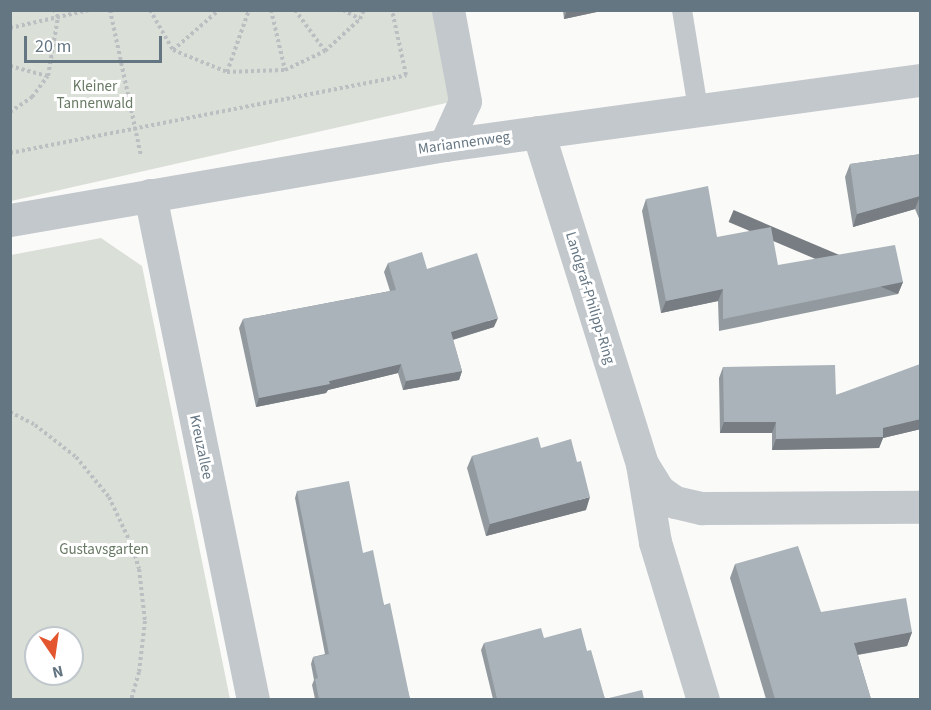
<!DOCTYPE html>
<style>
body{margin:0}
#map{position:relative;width:931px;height:710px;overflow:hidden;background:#fafaf8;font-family:"Source Sans 3",sans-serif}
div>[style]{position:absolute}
.green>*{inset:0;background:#dadfd7}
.path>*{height:4px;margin-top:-2px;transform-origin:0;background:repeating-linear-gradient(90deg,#bbbfc2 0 3px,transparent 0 6px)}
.service>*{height:20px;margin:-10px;padding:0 10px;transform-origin:10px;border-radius:10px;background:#c3c8cc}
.minor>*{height:33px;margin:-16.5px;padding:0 16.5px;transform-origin:16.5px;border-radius:16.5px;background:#c3c8cc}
.wall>*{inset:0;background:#929a9f}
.shaded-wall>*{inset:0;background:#777d82;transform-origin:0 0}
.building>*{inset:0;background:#aab3b9}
span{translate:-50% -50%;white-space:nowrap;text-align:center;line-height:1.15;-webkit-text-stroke:6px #fff;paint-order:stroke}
.park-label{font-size:15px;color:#687a64}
.street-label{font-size:15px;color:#657683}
.frame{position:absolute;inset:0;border:12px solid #657683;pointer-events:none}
.north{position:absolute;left:24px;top:626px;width:60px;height:60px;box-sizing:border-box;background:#fff;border:2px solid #c1c8cd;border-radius:50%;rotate:167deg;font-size:16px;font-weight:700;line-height:24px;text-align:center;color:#657683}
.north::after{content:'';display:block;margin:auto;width:21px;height:27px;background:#e4572e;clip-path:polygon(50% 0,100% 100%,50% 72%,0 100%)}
.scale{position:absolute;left:24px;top:36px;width:138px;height:27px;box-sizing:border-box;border:3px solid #657683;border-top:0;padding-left:8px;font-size:18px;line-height:21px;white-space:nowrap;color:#657683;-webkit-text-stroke:4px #fff;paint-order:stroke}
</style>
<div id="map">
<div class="green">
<div style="clip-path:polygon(10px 11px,437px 11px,455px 101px,11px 201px)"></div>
<div style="clip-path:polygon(evenodd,101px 238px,142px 266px,230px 699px,11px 699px,11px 255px,101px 238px,36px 638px,72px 638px,72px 674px,36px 674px,36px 638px)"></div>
</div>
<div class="path">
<div style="left:110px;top:10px;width:149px;rotate:78deg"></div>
<div style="left:150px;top:10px;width:46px;rotate:60.1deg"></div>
<div style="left:173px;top:50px;width:58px;rotate:22.2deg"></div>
<div style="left:227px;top:72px;width:58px;rotate:-2deg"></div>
<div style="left:285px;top:70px;width:44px;rotate:-25.4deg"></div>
<div style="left:325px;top:51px;width:47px;rotate:-42.4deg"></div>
<div style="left:360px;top:19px;width:10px;rotate:-66deg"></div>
<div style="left:271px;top:10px;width:62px;rotate:76.9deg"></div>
<div style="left:295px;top:10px;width:51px;rotate:53.8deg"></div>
<div style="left:343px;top:10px;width:19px;rotate:28deg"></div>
<div style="left:10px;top:28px;width:81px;rotate:-12.8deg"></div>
<div style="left:173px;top:50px;width:61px;rotate:-41deg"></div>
<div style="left:10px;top:66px;width:38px;rotate:15deg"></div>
<div style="left:227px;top:72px;width:66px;rotate:-70.5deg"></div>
<div style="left:10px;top:112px;width:27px;rotate:-34deg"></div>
<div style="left:32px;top:97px;width:26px;rotate:-53deg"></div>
<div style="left:48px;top:76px;width:60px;rotate:-80.4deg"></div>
<div style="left:58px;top:17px;width:8px;rotate:-120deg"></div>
<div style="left:10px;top:153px;width:404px;rotate:-11.1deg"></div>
<div style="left:406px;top:75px;width:66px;rotate:-102.2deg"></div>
<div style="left:10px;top:412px;width:28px;rotate:27deg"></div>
<div style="left:35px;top:425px;width:52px;rotate:38deg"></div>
<div style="left:76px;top:457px;width:52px;rotate:50.5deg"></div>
<div style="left:109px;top:497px;width:52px;rotate:64.9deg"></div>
<div style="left:131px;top:544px;width:26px;rotate:72deg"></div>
<div style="left:139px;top:569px;width:52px;rotate:83.4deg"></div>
<div style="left:145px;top:621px;width:51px;rotate:96.7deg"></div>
<div style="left:139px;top:672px;width:29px;rotate:106deg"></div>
</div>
<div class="service">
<div style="left:682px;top:10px;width:100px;rotate:80.8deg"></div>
</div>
<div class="minor">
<div style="left:538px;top:132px;width:348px;rotate:72.6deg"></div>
<div style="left:445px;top:145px;width:48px;rotate:-65.6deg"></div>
<div style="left:465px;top:101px;width:93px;rotate:-100.6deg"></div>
<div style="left:150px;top:195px;width:515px;rotate:78.47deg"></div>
<div style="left:10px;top:220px;width:441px;rotate:-9.8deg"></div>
<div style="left:445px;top:145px;width:479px;rotate:-7.8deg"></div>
<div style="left:703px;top:700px;width:165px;rotate:-106.9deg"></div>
<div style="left:655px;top:542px;width:79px;rotate:-99.5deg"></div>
<div style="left:642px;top:464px;width:32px;rotate:58deg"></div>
<div style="left:659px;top:491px;width:19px;rotate:35deg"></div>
<div style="left:675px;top:502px;width:28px;rotate:13deg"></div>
<div style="left:702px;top:508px;width:218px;rotate:-0.3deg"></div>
</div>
<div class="wall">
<div style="clip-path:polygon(563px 10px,606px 10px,564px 19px)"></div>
<div style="clip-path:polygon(921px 154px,921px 223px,915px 209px,853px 227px,845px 177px,850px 164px)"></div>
<div style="clip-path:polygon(646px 199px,717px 237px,778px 265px,903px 282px,898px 294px,719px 331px,718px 301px,661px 313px,642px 211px)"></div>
<div style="clip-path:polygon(388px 263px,427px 269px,494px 327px,453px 340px,462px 371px,459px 380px,403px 390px,398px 373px,328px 390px,326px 393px,256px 407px,239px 328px,243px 319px,390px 291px,384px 272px)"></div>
<div style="clip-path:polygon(723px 367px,836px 395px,921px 368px,921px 429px,883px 438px,879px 448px,772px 450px,772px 433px,720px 433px,719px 378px)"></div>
<div style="clip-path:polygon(541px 448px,586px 510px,486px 536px,467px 468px,472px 456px)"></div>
<div style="clip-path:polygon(297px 491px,363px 553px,384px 605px,410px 699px,315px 699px,312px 685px,314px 680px,311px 664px,313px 657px,325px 654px,295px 498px)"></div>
<div style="clip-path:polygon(735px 564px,821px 612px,912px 632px,907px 646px,858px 655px,871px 699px,766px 699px,730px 578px)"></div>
<div style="clip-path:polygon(544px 638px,587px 651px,605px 699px,644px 699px,493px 699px,481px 650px,484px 643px)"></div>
</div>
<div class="shaded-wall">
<div style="clip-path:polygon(567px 10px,606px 10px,564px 19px)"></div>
<div style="clip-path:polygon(920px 196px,915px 209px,853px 227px,857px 214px)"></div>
<div style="left:903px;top:282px;width:13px;height:184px;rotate:113deg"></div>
<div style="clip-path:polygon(723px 289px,718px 301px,661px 313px,666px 301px)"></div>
<div style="clip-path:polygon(498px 318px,494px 327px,448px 341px,451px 332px)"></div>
<div style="clip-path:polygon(401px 364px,398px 373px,328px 390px,326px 393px,256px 407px,259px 398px)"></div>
<div style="clip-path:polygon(462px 371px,459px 380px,403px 390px,406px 381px)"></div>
<div style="clip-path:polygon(921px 419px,921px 429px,883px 438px,879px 448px,772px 450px,776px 439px)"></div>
<div style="clip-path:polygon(724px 422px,776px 422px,772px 433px,720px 433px)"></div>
<div style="clip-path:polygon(590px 497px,586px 510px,486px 536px,490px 524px)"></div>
<div style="clip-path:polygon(912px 632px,907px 646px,849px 656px,854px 643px)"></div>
</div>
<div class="building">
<div style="clip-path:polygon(921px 154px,921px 198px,920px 196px,857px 214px,850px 164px)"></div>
<div style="clip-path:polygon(708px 186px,717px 237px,771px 227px,778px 265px,895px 245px,903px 282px,723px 319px,723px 289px,666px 301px,646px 199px)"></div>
<div style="clip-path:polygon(422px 252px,427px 269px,477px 253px,498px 318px,451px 332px,462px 371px,406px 381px,401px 364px,329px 381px,330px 384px,259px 398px,243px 319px,396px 290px,388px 263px)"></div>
<div style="clip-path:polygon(920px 364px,921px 368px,921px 419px,883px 428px,883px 437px,776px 439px,776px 422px,724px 422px,723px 367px,835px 365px,836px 395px)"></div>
<div style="clip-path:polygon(538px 437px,541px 448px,571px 439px,577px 462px,581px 461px,590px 497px,490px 524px,472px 456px)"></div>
<div style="clip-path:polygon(349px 481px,363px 553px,373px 550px,384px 605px,390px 603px,410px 699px,319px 699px,315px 679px,318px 678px,313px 657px,329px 654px,297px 491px)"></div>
<div style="clip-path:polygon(798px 546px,821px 612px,906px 598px,912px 632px,854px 643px,871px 699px,775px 699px,735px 564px)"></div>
<div style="clip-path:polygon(541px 628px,544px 638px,581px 628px,587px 651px,591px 650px,605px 699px,642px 690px,644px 699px,497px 699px,484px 643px)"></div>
</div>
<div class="park-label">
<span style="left:95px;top:95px">Kleiner<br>Tannenwald</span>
<span style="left:104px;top:550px">Gustavsgarten</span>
</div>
<div class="street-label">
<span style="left:464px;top:143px;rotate:-8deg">Mariannenweg</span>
<span style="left:590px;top:298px;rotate:73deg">Landgraf-Philipp-Ring</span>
<span style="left:201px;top:447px;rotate:78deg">Kreuzallee</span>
</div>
<div class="frame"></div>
<div class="north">N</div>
<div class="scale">20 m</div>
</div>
